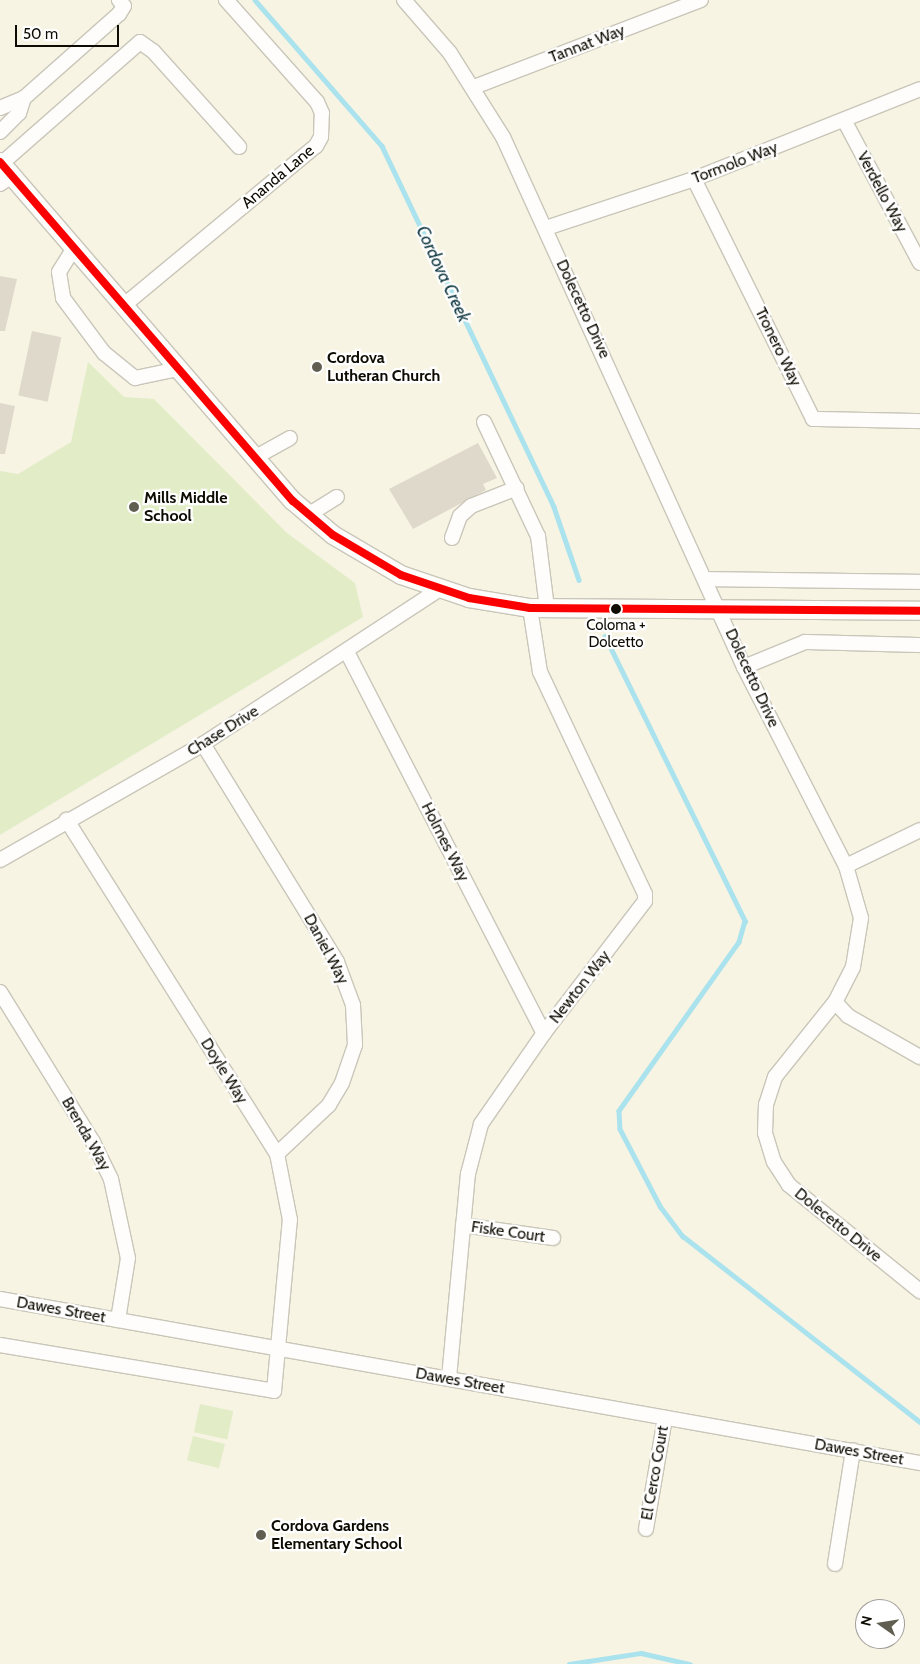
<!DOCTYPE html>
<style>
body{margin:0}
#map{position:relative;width:920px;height:1664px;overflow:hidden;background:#f7f4e4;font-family:Cabin,sans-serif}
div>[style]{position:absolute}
.green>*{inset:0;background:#e2edc8;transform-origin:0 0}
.stream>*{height:4.5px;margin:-2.25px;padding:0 2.25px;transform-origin:2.25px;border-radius:2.25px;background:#aae2ed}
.building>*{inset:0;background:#dfd9cc;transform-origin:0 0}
.roads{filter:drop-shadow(1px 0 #c9c6b9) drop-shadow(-1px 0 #c9c6b9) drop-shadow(0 1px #c9c6b9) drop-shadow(0 -1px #c9c6b9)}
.minor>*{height:14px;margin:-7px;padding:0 7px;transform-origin:7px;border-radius:7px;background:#fefdfb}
.major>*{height:18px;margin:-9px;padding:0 9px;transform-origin:9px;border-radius:9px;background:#fefdfb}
.bus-1>*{height:8px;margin:-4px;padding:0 4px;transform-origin:4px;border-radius:4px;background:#fa0000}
.dots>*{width:14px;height:14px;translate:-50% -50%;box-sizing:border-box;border:2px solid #fff;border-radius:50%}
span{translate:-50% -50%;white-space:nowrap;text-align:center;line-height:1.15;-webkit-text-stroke:4.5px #fff;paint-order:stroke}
.bus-label{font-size:15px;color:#0e0c02}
.street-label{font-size:16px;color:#0e0c02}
.poi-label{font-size:16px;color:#0e0c02;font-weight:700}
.left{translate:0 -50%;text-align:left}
.water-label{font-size:18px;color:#0e363f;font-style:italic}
.north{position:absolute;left:855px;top:1599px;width:50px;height:50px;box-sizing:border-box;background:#fff;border:1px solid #9f9e9a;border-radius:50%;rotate:283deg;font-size:14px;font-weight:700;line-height:20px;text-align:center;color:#0e0c02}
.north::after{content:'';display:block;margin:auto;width:18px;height:22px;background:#605d51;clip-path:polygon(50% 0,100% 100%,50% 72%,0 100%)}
.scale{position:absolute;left:15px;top:25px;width:104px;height:22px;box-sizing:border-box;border:2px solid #0e0c02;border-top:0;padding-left:6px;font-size:15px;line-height:18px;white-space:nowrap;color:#0e0c02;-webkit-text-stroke:4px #fff;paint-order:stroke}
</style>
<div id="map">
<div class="green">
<div style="clip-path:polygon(88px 362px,124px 397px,154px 399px,287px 533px,355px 583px,363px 617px,0 835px,0 471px,18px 474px,71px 442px)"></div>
<div style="left:200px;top:1404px;width:34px;height:29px;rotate:12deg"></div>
<div style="left:193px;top:1436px;width:33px;height:25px;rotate:14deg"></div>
</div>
<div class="stream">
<div style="left:255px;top:0;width:194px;rotate:49deg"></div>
<div style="left:382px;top:146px;width:400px;rotate:64.5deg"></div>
<div style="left:554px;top:507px;width:77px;rotate:71.1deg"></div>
<div style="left:605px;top:636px;width:318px;rotate:63.8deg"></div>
<div style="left:745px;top:921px;width:22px;rotate:106deg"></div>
<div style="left:739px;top:942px;width:207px;rotate:125.4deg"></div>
<div style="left:619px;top:1111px;width:18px;rotate:87deg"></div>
<div style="left:620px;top:1129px;width:87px;rotate:62.5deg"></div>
<div style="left:660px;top:1206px;width:38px;rotate:53deg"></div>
<div style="left:683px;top:1236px;width:301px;rotate:38.1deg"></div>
<div style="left:569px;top:1664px;width:73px;rotate:-8.7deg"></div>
<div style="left:641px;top:1653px;width:50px;rotate:12.7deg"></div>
</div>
<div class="building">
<div style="clip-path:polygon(0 276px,17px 279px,5px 331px,0 331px)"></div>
<div style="left:32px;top:331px;width:30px;height:66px;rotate:12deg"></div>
<div style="clip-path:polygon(0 403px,15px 406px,5px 454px,0 454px)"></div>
<div style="clip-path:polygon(478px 443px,497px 478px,483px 484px,486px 490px,413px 529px,389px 489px)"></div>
</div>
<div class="roads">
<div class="minor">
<div style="left:404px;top:0;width:70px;rotate:49deg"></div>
<div style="left:450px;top:53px;width:99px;rotate:57.8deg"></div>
<div style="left:503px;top:137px;width:582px;rotate:65.55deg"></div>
<div style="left:744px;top:667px;width:224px;rotate:62.9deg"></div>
<div style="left:846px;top:866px;width:54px;rotate:73.9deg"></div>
<div style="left:861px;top:918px;width:50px;rotate:99.3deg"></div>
<div style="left:853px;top:967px;width:39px;rotate:117deg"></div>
<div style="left:835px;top:1002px;width:96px;rotate:128.7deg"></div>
<div style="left:775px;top:1077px;width:28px;rotate:108deg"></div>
<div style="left:766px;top:1104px;width:29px;rotate:92deg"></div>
<div style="left:765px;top:1133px;width:30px;rotate:73deg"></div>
<div style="left:774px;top:1162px;width:27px;rotate:57deg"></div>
<div style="left:789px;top:1185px;width:169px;rotate:39deg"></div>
<div style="left:474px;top:87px;width:243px;rotate:-21deg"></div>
<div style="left:0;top:108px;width:26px;rotate:-23deg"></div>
<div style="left:24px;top:98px;width:127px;rotate:-41.5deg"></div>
<div style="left:119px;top:14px;width:9px;rotate:-58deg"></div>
<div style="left:124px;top:6px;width:8px;rotate:-130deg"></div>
<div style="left:844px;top:120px;width:162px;rotate:62deg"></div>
<div style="left:0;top:132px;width:27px;rotate:-45deg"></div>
<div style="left:19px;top:113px;width:16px;rotate:-72deg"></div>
<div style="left:1px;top:164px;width:185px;rotate:-41.3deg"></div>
<div style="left:140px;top:42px;width:16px;rotate:35deg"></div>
<div style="left:153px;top:51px;width:129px;rotate:48.1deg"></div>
<div style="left:694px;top:179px;width:268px;rotate:63.6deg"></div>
<div style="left:813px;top:419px;width:107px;rotate:1.1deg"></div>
<div style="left:0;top:184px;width:14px;rotate:-34deg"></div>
<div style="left:546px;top:228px;width:156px;rotate:-18.3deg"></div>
<div style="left:694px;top:179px;width:243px;rotate:-21.7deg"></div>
<div style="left:74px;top:248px;width:28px;rotate:122deg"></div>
<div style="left:59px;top:272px;width:26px;rotate:81deg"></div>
<div style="left:63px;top:298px;width:69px;rotate:53.3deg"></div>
<div style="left:104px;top:353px;width:40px;rotate:39deg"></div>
<div style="left:135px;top:378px;width:44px;rotate:-11.8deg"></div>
<div style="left:123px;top:306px;width:251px;rotate:-39.7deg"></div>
<div style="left:316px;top:146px;width:10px;rotate:-61deg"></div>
<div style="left:321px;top:137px;width:24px;rotate:-88deg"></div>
<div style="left:322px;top:113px;width:12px;rotate:-114deg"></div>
<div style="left:317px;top:102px;width:137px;rotate:-131.7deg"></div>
<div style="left:484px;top:422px;width:126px;rotate:64.7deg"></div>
<div style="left:538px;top:536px;width:73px;rotate:82.9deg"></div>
<div style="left:254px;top:458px;width:41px;rotate:-29.1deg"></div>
<div style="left:308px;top:515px;width:34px;rotate:-32deg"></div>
<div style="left:452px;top:538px;width:23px;rotate:-70deg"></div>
<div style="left:460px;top:516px;width:15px;rotate:-42deg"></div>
<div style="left:471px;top:506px;width:49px;rotate:-21.4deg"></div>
<div style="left:707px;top:579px;width:213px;rotate:0.8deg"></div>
<div style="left:347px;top:652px;width:429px;rotate:62.7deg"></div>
<div style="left:744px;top:667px;width:66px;rotate:-22.3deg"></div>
<div style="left:805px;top:642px;width:115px;rotate:1.5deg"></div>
<div style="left:203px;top:744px;width:256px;rotate:58.4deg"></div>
<div style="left:337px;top:962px;width:46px;rotate:69.6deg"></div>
<div style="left:353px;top:1005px;width:40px;rotate:87.1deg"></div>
<div style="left:355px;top:1045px;width:40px;rotate:108.9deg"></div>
<div style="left:342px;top:1083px;width:26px;rotate:121deg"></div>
<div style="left:329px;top:1105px;width:71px;rotate:136.7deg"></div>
<div style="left:0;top:860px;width:234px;rotate:-29.7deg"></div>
<div style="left:203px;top:744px;width:281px;rotate:-33.2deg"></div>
<div style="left:846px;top:866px;width:82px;rotate:-25.9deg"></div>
<div style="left:0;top:992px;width:176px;rotate:58.2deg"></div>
<div style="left:93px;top:1142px;width:41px;rotate:64.1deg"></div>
<div style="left:111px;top:1179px;width:81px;rotate:77.9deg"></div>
<div style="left:128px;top:1258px;width:63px;rotate:99.2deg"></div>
<div style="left:835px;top:1002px;width:19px;rotate:47deg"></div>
<div style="left:848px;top:1016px;width:83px;rotate:29.7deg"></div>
<div style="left:463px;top:1225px;width:91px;rotate:8.2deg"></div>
<div style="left:0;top:1299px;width:935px;rotate:10.11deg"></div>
<div style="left:0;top:1345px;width:278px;rotate:9.5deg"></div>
<div style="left:274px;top:1391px;width:172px;rotate:-84.7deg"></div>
<div style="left:290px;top:1220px;width:67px;rotate:-101.1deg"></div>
<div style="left:277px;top:1154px;width:395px;rotate:-122.2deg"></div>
<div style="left:449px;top:1378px;width:205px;rotate:-84.7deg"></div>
<div style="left:468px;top:1174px;width:52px;rotate:-75.4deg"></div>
<div style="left:481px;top:1124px;width:111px;rotate:-55.3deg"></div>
<div style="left:544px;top:1033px;width:166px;rotate:-52.6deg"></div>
<div style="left:645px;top:901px;width:7px;rotate:-90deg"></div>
<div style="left:645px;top:894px;width:246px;rotate:-115.3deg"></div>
<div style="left:540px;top:672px;width:65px;rotate:-98.9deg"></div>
<div style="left:646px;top:1529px;width:113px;rotate:-80.3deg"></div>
<div style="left:835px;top:1564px;width:115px;rotate:-81deg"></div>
</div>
<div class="major">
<div style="left:0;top:162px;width:448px;rotate:49.2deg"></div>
<div style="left:293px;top:501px;width:52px;rotate:40.4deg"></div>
<div style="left:333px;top:535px;width:79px;rotate:30.5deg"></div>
<div style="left:401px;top:575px;width:72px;rotate:18.7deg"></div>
<div style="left:469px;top:598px;width:62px;rotate:9.3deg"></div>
<div style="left:530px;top:608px;width:390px;rotate:0.4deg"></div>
</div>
</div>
<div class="bus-1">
<div style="left:0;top:162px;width:448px;rotate:49.2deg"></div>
<div style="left:293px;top:501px;width:52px;rotate:40.4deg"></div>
<div style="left:333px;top:535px;width:79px;rotate:30.5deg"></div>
<div style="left:401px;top:575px;width:72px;rotate:18.7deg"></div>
<div style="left:469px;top:598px;width:62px;rotate:9.3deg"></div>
<div style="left:530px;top:608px;width:390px;rotate:0.4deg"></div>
</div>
<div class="dots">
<div style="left:317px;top:367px;background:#605d51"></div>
<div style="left:134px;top:507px;background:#605d51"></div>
<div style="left:616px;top:609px;background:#0e0c02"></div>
<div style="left:261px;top:1535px;background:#605d51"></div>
</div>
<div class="bus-label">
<span style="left:616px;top:634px">Coloma +<br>Dolcetto</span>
</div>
<div class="street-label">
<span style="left:587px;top:44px;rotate:-21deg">Tannat Way</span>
<span style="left:735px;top:163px;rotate:-21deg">Tormolo Way</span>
<span style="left:278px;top:177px;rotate:-40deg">Ananda Lane</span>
<span style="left:882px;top:192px;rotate:62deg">Verdello Way</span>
<span style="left:583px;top:309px;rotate:65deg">Dolecetto Drive</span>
<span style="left:778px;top:347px;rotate:64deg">Tronero Way</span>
<span style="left:752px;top:678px;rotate:65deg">Dolecetto Drive</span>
<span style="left:223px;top:731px;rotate:-32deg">Chase Drive</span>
<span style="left:445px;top:842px;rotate:63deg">Holmes Way</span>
<span style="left:326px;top:949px;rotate:62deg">Daniel Way</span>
<span style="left:580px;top:987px;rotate:-52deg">Newton Way</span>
<span style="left:224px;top:1071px;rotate:58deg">Doyle Way</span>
<span style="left:86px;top:1134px;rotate:60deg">Brenda Way</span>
<span style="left:838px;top:1225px;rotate:39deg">Dolecetto Drive</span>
<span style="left:508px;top:1232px;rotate:8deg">Fiske Court</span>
<span style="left:61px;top:1310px;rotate:10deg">Dawes Street</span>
<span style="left:460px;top:1381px;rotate:10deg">Dawes Street</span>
<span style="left:859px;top:1452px;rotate:10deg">Dawes Street</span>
<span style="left:655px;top:1473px;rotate:-80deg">El Cerco Court</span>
</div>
<div class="poi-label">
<span class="left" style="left:327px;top:367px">Cordova<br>Lutheran Church</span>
<span class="left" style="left:144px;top:507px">Mills Middle<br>School</span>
<span class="left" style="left:271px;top:1535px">Cordova Gardens<br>Elementary School</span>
</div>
<div class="water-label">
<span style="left:443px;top:274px;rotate:65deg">Cordova Creek</span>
</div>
<div class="north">N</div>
<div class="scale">50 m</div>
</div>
